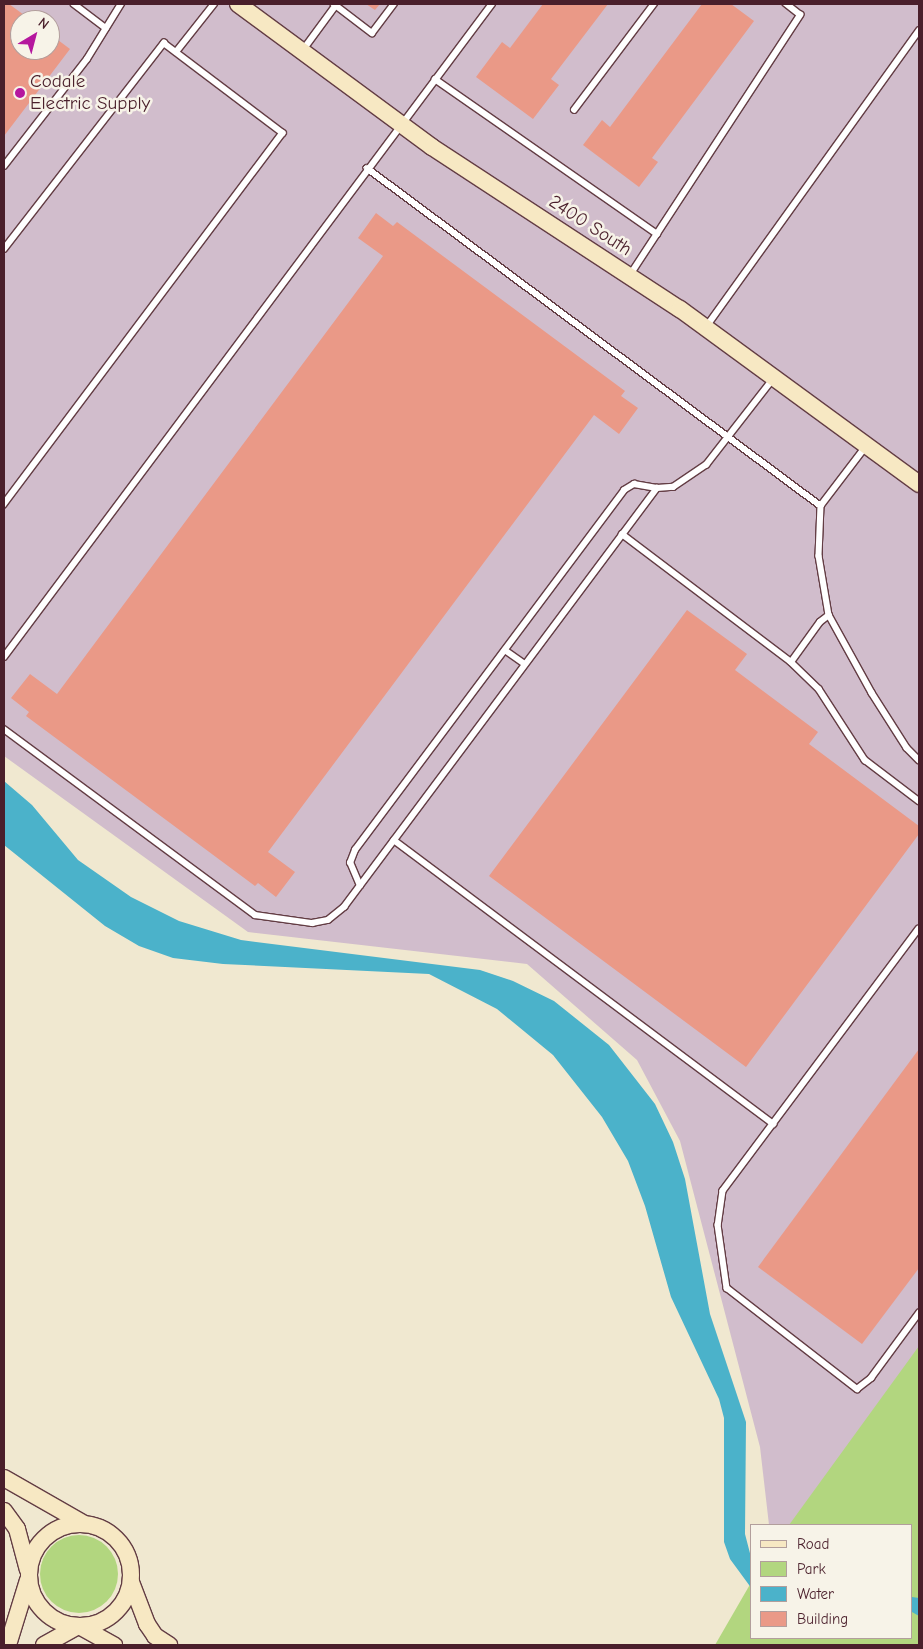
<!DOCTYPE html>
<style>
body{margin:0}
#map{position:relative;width:923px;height:1649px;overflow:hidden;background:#f0e8d0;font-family:"Comic Neue",sans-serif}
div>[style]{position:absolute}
.industrial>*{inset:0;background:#d1bdcc}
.green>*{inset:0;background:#b2d67f}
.round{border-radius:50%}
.water>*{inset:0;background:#4bb2ca}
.building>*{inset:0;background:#ea9987}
.roads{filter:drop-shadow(1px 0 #633d44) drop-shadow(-1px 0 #633d44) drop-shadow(0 1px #633d44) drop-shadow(0 -1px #633d44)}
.lane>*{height:5.5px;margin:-2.75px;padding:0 2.75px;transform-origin:2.75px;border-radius:2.75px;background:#fff}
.secondary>*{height:16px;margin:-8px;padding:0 8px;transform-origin:8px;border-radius:8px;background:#f7e8c3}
.secondary>.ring{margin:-8px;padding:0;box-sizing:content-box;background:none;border:16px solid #f7e8c3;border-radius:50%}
.dots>*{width:14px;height:14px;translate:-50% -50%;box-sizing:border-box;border:2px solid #f7f3e8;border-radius:50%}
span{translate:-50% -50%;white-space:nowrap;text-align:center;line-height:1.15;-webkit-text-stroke:5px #f7f3e8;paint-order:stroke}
.poi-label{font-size:19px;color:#4a1f2b}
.left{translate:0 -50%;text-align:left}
.street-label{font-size:19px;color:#4a1f2b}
.frame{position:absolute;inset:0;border:5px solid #4a1f2b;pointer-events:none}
.legend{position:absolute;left:750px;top:1524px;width:162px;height:115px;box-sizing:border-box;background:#f7f3e8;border:1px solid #b29e9c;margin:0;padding:6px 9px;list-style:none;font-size:15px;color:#4a1f2b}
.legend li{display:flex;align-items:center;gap:10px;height:25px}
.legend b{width:25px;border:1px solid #b29e9c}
.north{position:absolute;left:10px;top:10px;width:50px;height:50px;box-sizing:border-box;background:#f7f3e8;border:1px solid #b29e9c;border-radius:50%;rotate:37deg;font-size:14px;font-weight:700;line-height:20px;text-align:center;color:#4a1f2b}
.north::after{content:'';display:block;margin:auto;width:18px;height:22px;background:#b5179e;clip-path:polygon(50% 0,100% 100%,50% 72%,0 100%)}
</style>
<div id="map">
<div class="industrial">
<div style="clip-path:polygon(evenodd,4px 4px,919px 4px,919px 1360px,798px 1525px,769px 1525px,760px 1447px,680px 1141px,637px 1060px,527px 964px,248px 932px,4px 756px,4px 4px,20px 20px,50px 20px,50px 50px,20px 50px,20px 20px)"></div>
</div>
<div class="green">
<div style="clip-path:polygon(919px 1346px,919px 1645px,715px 1645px,752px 1581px,752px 1638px,912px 1638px,912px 1525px,789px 1525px)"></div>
<div class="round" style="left:40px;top:1535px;width:78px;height:78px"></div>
</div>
<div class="water">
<div style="clip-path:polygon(4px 781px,32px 805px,78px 860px,131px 897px,179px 921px,241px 940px,480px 970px,513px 981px,554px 1001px,609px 1045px,655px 1104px,673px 1142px,685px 1179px,710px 1314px,746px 1422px,745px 1534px,752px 1561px,752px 1589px,730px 1559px,724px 1542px,724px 1418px,719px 1399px,671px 1297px,645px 1206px,628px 1161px,602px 1117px,553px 1055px,497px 1009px,429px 974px,223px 964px,173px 958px,139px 946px,105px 926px,4px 845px)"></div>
<div style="clip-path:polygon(912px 1597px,919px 1598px,919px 1616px,912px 1612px)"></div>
</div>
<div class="building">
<div style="clip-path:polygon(4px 4px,9px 4px,31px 20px,20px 20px,20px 50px,50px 50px,50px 34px,70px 49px,4px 136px)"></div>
<div style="clip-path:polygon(366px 4px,380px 4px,375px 10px)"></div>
<div style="clip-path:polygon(543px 4px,608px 4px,551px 79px,559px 85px,533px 119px,476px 77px,502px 42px,510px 48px)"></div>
<div style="clip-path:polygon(702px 4px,731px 4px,754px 21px,652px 158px,658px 162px,639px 187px,583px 145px,602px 120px,610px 127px)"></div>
<div style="clip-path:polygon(376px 213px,393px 226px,397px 222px,625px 391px,621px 396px,638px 408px,619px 434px,594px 415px,268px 852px,295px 872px,276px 897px,258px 883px,255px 886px,26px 716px,29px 712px,11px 698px,30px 674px,57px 694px,383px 256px,358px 238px)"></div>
<div style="clip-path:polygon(687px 610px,747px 654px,735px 670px,818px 732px,809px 744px,919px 826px,919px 834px,746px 1067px,489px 876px)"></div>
<div style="clip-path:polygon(919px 1049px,919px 1268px,862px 1344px,758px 1267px)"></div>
</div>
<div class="roads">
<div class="lane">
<div style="left:74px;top:4px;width:40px;rotate:37deg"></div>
<div style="left:334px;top:4px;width:48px;rotate:37.3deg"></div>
<div style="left:372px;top:33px;width:36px;rotate:-53deg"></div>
<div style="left:303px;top:50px;width:56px;rotate:-53.7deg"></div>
<div style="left:176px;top:52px;width:61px;rotate:-51.6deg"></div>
<div style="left:435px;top:79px;width:271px;rotate:34.9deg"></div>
<div style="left:574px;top:110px;width:133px;rotate:-53deg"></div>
<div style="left:4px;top:166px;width:135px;rotate:-52.2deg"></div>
<div style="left:87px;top:59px;width:65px;rotate:-58.3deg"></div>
<div style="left:367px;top:168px;width:566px;rotate:36.67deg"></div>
<div style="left:4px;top:249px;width:261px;rotate:-52.2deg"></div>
<div style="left:164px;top:43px;width:149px;rotate:37.1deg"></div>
<div style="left:283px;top:133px;width:465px;rotate:126.9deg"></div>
<div style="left:630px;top:275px;width:311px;rotate:-56.8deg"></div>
<div style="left:800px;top:15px;width:18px;rotate:-142deg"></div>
<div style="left:706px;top:327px;width:365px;rotate:-54.3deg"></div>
<div style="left:866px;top:447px;width:74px;rotate:127.3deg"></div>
<div style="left:821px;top:506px;width:50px;rotate:92.3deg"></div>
<div style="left:819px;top:556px;width:60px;rotate:80.4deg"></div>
<div style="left:829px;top:615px;width:89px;rotate:61.1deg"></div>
<div style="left:872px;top:693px;width:65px;rotate:57.5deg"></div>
<div style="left:907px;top:748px;width:17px;rotate:45deg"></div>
<div style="left:622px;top:534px;width:212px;rotate:37.1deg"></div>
<div style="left:791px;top:662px;width:49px;rotate:-54.1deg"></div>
<div style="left:820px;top:622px;width:11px;rotate:-38deg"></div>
<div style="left:505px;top:650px;width:24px;rotate:35deg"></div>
<div style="left:4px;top:657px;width:815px;rotate:-53.23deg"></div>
<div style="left:791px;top:662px;width:39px;rotate:44deg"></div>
<div style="left:819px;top:689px;width:85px;rotate:57.1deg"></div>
<div style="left:865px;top:760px;width:68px;rotate:37.2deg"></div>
<div style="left:4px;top:729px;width:312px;rotate:36.5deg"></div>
<div style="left:255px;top:915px;width:58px;rotate:8deg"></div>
<div style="left:312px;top:923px;width:16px;rotate:-11deg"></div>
<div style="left:328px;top:920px;width:21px;rotate:-39deg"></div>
<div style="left:344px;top:907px;width:523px;rotate:-53.24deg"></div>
<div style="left:657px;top:488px;width:16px;rotate:-4deg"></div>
<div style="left:673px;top:487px;width:40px;rotate:-34deg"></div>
<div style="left:706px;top:465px;width:109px;rotate:-52.1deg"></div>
<div style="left:394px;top:840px;width:474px;rotate:36.8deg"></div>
<div style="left:360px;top:886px;width:25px;rotate:-113deg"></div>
<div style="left:350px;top:863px;width:14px;rotate:-69deg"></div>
<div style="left:355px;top:850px;width:449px;rotate:-53.2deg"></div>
<div style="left:624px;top:490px;width:12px;rotate:-31deg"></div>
<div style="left:634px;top:484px;width:23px;rotate:10deg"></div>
<div style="left:919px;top:929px;width:327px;rotate:126.8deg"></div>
<div style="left:723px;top:1191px;width:34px;rotate:98deg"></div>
<div style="left:718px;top:1225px;width:64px;rotate:81.9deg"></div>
<div style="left:727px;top:1288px;width:165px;rotate:37.8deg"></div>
<div style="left:857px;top:1389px;width:18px;rotate:-38deg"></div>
<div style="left:871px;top:1378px;width:81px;rotate:-53.6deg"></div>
</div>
<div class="secondary">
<div style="left:238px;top:4px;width:241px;rotate:36.4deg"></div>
<div style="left:432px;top:147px;width:296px;rotate:33.2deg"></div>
<div style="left:680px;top:309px;width:296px;rotate:36.2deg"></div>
<div style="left:4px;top:1478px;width:91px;rotate:29.7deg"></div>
<div style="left:4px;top:1511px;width:22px;rotate:54deg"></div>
<div style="left:17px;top:1529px;width:42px;rotate:75deg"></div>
<div class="ring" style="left:29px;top:1524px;width:86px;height:86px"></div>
<div style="left:131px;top:1582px;width:45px;rotate:69.1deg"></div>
<div style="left:147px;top:1624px;width:14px;rotate:56deg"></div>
<div style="left:155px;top:1636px;width:17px;rotate:33deg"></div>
<div style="left:81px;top:1627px;width:38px;rotate:29deg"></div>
<div style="left:8px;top:1645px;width:68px;rotate:-72.9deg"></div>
<div style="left:44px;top:1645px;width:38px;rotate:-29deg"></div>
</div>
</div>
<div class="dots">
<div style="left:20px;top:93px;background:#b5179e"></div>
</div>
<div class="poi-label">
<span class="left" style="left:30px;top:93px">Codale<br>Electric Supply</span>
</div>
<div class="street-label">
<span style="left:590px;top:226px;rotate:33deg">2400 South</span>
</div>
<div class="frame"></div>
<ul class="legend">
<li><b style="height:6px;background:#f7e8c3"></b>Road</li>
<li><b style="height:14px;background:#b2d67f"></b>Park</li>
<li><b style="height:14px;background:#4bb2ca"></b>Water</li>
<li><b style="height:14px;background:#ea9987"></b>Building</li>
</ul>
<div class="north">N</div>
</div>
